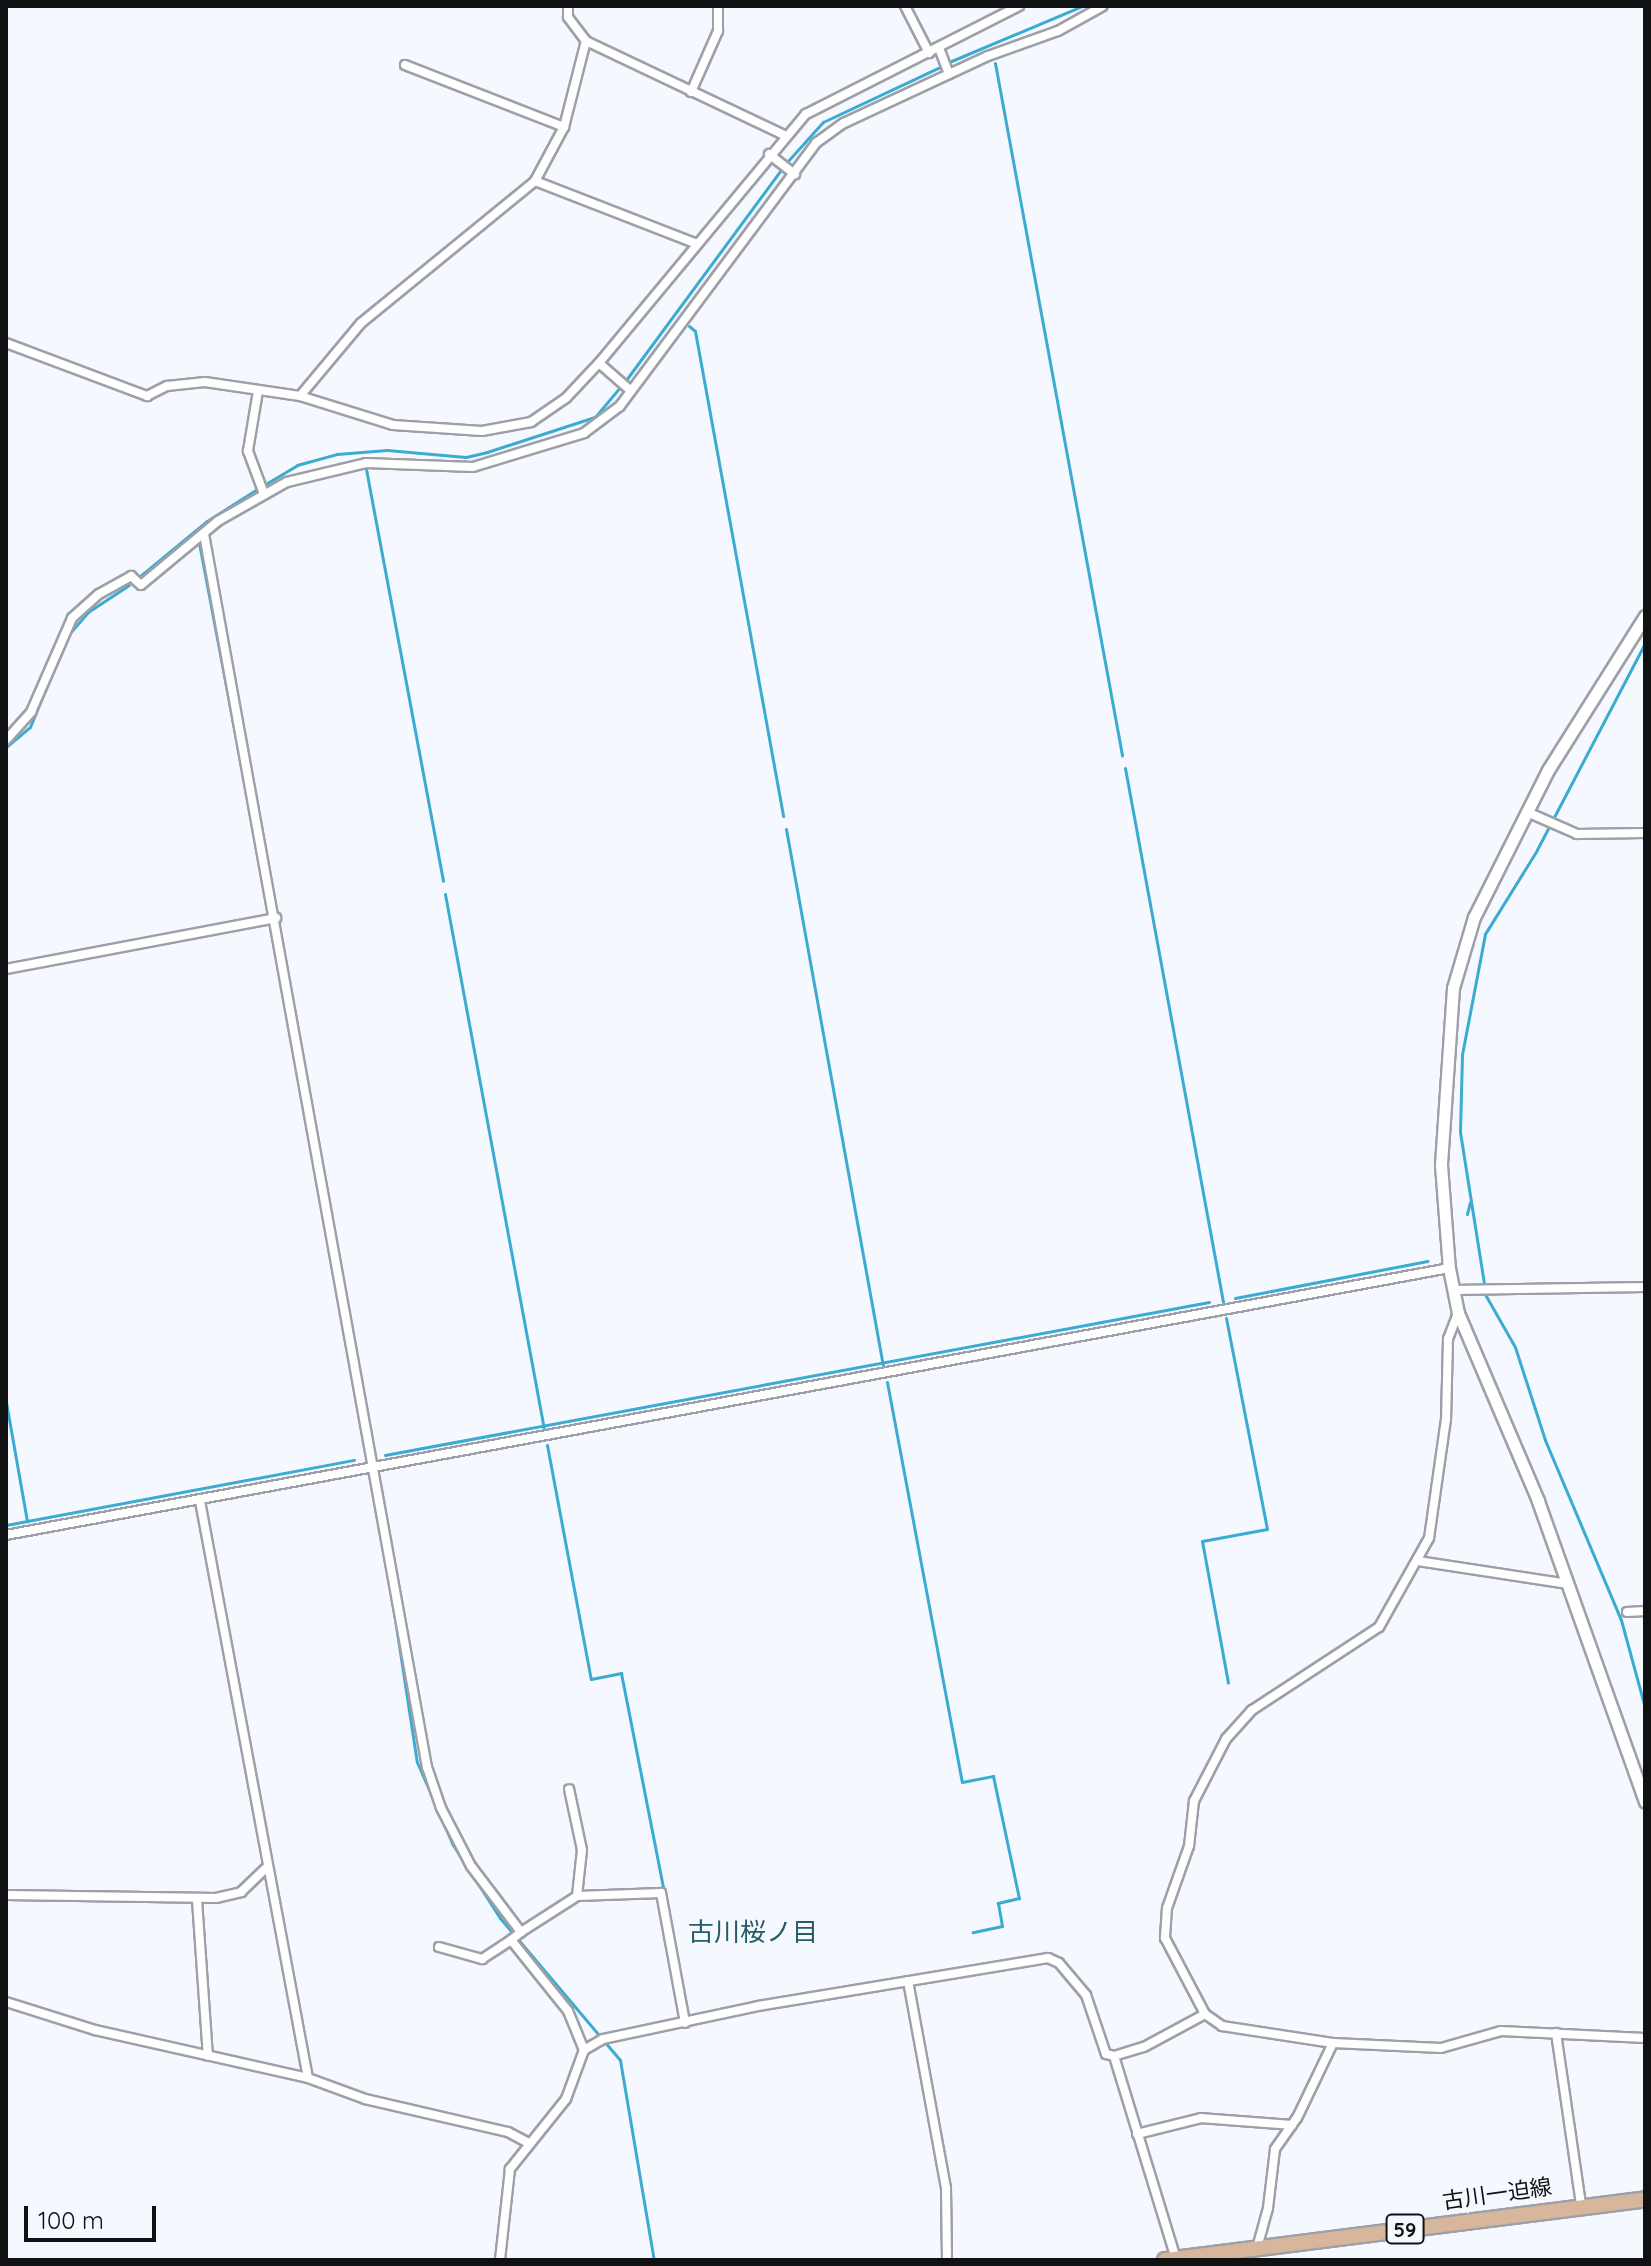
<!DOCTYPE html>
<meta charset="utf-8">
<style>
body{margin:0}
#map{position:relative;width:1651px;height:2266px;overflow:hidden;background:#f6f8ff;font-family:Quicksand,"Noto Sans JP",sans-serif}
div>[style]{position:absolute}
.stream>*{height:3px;margin:-1.5px;padding:0 1.5px;transform-origin:1.5px;border-radius:1.5px;background:#3aacd1}
.roads{filter:drop-shadow(2px 0 #9da0a7) drop-shadow(-2px 0 #9da0a7) drop-shadow(0 2px #9da0a7) drop-shadow(0 -2px #9da0a7)}
.minor>*{height:8px;margin:-4px;padding:0 4px;transform-origin:4px;border-radius:4px;background:#fff}
.tertiary>*{height:11px;margin:-5.5px;padding:0 5.5px;transform-origin:5.5px;border-radius:5.5px;background:#fff}
.primary>*{height:14px;margin:-7px;padding:0 7px;transform-origin:7px;border-radius:7px;background:#d7b69b}
span{translate:-50% -50%;white-space:nowrap;text-align:center;line-height:1.15;-webkit-text-stroke:8px #f6f8ff;paint-order:stroke}
.shield-label span{padding:2px 6px;background:#f6f8ff;border:2px solid;border-radius:6px;-webkit-text-stroke-width:0}
.shield-label{font-size:20px;color:#101113;font-weight:700}
.street-label{font-size:22px;color:#101113}
.quarter-label{font-size:26px;color:#255d66}
.frame{position:absolute;inset:0;border:8px solid #101113;pointer-events:none}
.scale{position:absolute;left:24px;top:2206px;width:132px;height:36px;box-sizing:border-box;border:4px solid #101113;border-top:0;padding-left:10px;font-size:24px;line-height:28px;white-space:nowrap;color:#101113;-webkit-text-stroke:6px #f6f8ff;paint-order:stroke}
</style>
<div id="map">
<div class="stream">
<div style="left:949px;top:62px;width:144px;rotate:-22.8deg"></div>
<div style="left:995px;top:63px;width:704px;rotate:79.6deg"></div>
<div style="left:787px;top:162px;width:54px;rotate:-48deg"></div>
<div style="left:823px;top:122px;width:132px;rotate:-25.2deg"></div>
<div style="left:689px;top:326px;width:8px;rotate:40deg"></div>
<div style="left:695px;top:331px;width:493px;rotate:79.7deg"></div>
<div style="left:626px;top:380px;width:261px;rotate:-53.6deg"></div>
<div style="left:366px;top:469px;width:419px;rotate:79.4deg"></div>
<div style="left:264px;top:485px;width:39px;rotate:-31deg"></div>
<div style="left:297px;top:465px;width:41px;rotate:-15.4deg"></div>
<div style="left:337px;top:454px;width:50px;rotate:-4.6deg"></div>
<div style="left:387px;top:450px;width:79px;rotate:5.1deg"></div>
<div style="left:466px;top:457px;width:22px;rotate:-13deg"></div>
<div style="left:487px;top:452px;width:114px;rotate:-18deg"></div>
<div style="left:595px;top:417px;width:38px;rotate:-50deg"></div>
<div style="left:199px;top:543px;width:329px;rotate:79.3deg"></div>
<div style="left:139px;top:577px;width:88px;rotate:-39.5deg"></div>
<div style="left:207px;top:521px;width:59px;rotate:-32.6deg"></div>
<div style="left:69px;top:634px;width:29px;rotate:-49deg"></div>
<div style="left:88px;top:612px;width:49px;rotate:-33.4deg"></div>
<div style="left:1645px;top:643px;width:233px;rotate:117.6deg"></div>
<div style="left:1537px;top:850px;width:99px;rotate:121.8deg"></div>
<div style="left:1485px;top:934px;width:123px;rotate:100.8deg"></div>
<div style="left:1462px;top:1055px;width:77px;rotate:91.5deg"></div>
<div style="left:1460px;top:1132px;width:166px;rotate:81deg"></div>
<div style="left:1486px;top:1296px;width:59px;rotate:60.4deg"></div>
<div style="left:1515px;top:1347px;width:98px;rotate:72.1deg"></div>
<div style="left:1545px;top:1440px;width:195px;rotate:67.1deg"></div>
<div style="left:1621px;top:1620px;width:91px;rotate:74.7deg"></div>
<div style="left:6px;top:747px;width:31px;rotate:-40deg"></div>
<div style="left:30px;top:727px;width:53px;rotate:-67.8deg"></div>
<div style="left:1125px;top:768px;width:543px;rotate:79.6deg"></div>
<div style="left:786px;top:829px;width:546px;rotate:79.76deg"></div>
<div style="left:445px;top:894px;width:544px;rotate:79.52deg"></div>
<div style="left:1467px;top:1214px;width:12px;rotate:-76deg"></div>
<div style="left:1235px;top:1298px;width:196px;rotate:-10.9deg"></div>
<div style="left:1226px;top:1318px;width:215px;rotate:79deg"></div>
<div style="left:1267px;top:1529px;width:66px;rotate:169.5deg"></div>
<div style="left:1202px;top:1541px;width:144px;rotate:79.6deg"></div>
<div style="left:887px;top:1382px;width:407px;rotate:79.4deg"></div>
<div style="left:962px;top:1782px;width:32px;rotate:-11deg"></div>
<div style="left:993px;top:1776px;width:125px;rotate:78deg"></div>
<div style="left:1019px;top:1898px;width:22px;rotate:167deg"></div>
<div style="left:998px;top:1903px;width:23px;rotate:80deg"></div>
<div style="left:1002px;top:1926px;width:30px;rotate:168deg"></div>
<div style="left:6px;top:1402px;width:121px;rotate:80deg"></div>
<div style="left:547px;top:1445px;width:238px;rotate:79.4deg"></div>
<div style="left:591px;top:1679px;width:31px;rotate:-11deg"></div>
<div style="left:621px;top:1673px;width:349px;rotate:78.9deg"></div>
<div style="left:385px;top:1455px;width:838px;rotate:-10.52deg"></div>
<div style="left:6px;top:1525px;width:354px;rotate:-10.6deg"></div>
<div style="left:389px;top:1580px;width:184px;rotate:81.3deg"></div>
<div style="left:417px;top:1762px;width:90px;rotate:66.6deg"></div>
<div style="left:453px;top:1845px;width:87px;rotate:57.2deg"></div>
<div style="left:500px;top:1918px;width:186px;rotate:49.8deg"></div>
<div style="left:620px;top:2060px;width:203px;rotate:80.4deg"></div>
</div>
<div class="roads">
<div class="minor">
<div style="left:905px;top:6px;width:53px;rotate:62.9deg"></div>
<div style="left:586px;top:41px;width:219px;rotate:25.4deg"></div>
<div style="left:939px;top:48px;width:28px;rotate:69deg"></div>
<div style="left:405px;top:65px;width:171px;rotate:21.3deg"></div>
<div style="left:691px;top:92px;width:67px;rotate:-66.1deg"></div>
<div style="left:718px;top:31px;width:25px;rotate:-90deg"></div>
<div style="left:769px;top:154px;width:33px;rotate:38deg"></div>
<div style="left:535px;top:181px;width:172px;rotate:21.2deg"></div>
<div style="left:6px;top:343px;width:151px;rotate:20.6deg"></div>
<div style="left:147px;top:396px;width:22px;rotate:-27deg"></div>
<div style="left:167px;top:386px;width:38px;rotate:-6deg"></div>
<div style="left:205px;top:382px;width:96px;rotate:8.4deg"></div>
<div style="left:300px;top:396px;width:97px;rotate:17.3deg"></div>
<div style="left:393px;top:425px;width:89px;rotate:3.9deg"></div>
<div style="left:482px;top:431px;width:50px;rotate:-10.4deg"></div>
<div style="left:531px;top:422px;width:42px;rotate:-34.4deg"></div>
<div style="left:566px;top:398px;width:48px;rotate:-46.7deg"></div>
<div style="left:599px;top:363px;width:324px;rotate:-50.3deg"></div>
<div style="left:806px;top:114px;width:239px;rotate:-26.9deg"></div>
<div style="left:599px;top:363px;width:41px;rotate:41.1deg"></div>
<div style="left:258px;top:391px;width:61px;rotate:99.5deg"></div>
<div style="left:248px;top:451px;width:46px;rotate:69.6deg"></div>
<div style="left:300px;top:396px;width:95px;rotate:-50.1deg"></div>
<div style="left:361px;top:323px;width:225px;rotate:-39.2deg"></div>
<div style="left:535px;top:181px;width:61px;rotate:-61.8deg"></div>
<div style="left:564px;top:127px;width:89px;rotate:-75.7deg"></div>
<div style="left:586px;top:41px;width:30px;rotate:-127deg"></div>
<div style="left:568px;top:17px;width:11px;rotate:-90deg"></div>
<div style="left:204px;top:534px;width:1253px;rotate:79.75deg"></div>
<div style="left:427px;top:1767px;width:43px;rotate:71.1deg"></div>
<div style="left:441px;top:1808px;width:65px;rotate:62.7deg"></div>
<div style="left:471px;top:1866px;width:83px;rotate:52.9deg"></div>
<div style="left:521px;top:1932px;width:13px;rotate:141deg"></div>
<div style="left:511px;top:1940px;width:91px;rotate:51.2deg"></div>
<div style="left:568px;top:2011px;width:42px;rotate:67.7deg"></div>
<div style="left:584px;top:2050px;width:52px;rotate:110.2deg"></div>
<div style="left:566px;top:2099px;width:90px;rotate:128.7deg"></div>
<div style="left:510px;top:2169px;width:92px;rotate:96.3deg"></div>
<div style="left:6px;top:740px;width:38px;rotate:-48deg"></div>
<div style="left:31px;top:712px;width:103px;rotate:-66.4deg"></div>
<div style="left:72px;top:618px;width:36px;rotate:-42deg"></div>
<div style="left:99px;top:594px;width:37px;rotate:-29deg"></div>
<div style="left:131px;top:576px;width:13px;rotate:42deg"></div>
<div style="left:141px;top:585px;width:100px;rotate:-39.7deg"></div>
<div style="left:218px;top:521px;width:79px;rotate:-29.5deg"></div>
<div style="left:287px;top:482px;width:81px;rotate:-13.5deg"></div>
<div style="left:366px;top:463px;width:107px;rotate:2.1deg"></div>
<div style="left:473px;top:467px;width:116px;rotate:-17deg"></div>
<div style="left:584px;top:433px;width:45px;rotate:-36.9deg"></div>
<div style="left:620px;top:406px;width:328px;rotate:-53.3deg"></div>
<div style="left:816px;top:143px;width:34px;rotate:-36deg"></div>
<div style="left:844px;top:123px;width:159px;rotate:-25deg"></div>
<div style="left:988px;top:56px;width:74px;rotate:-19.7deg"></div>
<div style="left:1058px;top:31px;width:51px;rotate:-29.1deg"></div>
<div style="left:1527px;top:812px;width:55px;rotate:23.7deg"></div>
<div style="left:1577px;top:834px;width:68px;rotate:-0.8deg"></div>
<div style="left:6px;top:969px;width:275px;rotate:-10.7deg"></div>
<div style="left:1454px;top:1290px;width:191px;rotate:-0.9deg"></div>
<div style="left:1458px;top:1313px;width:28px;rotate:111deg"></div>
<div style="left:1448px;top:1339px;width:80px;rotate:91.4deg"></div>
<div style="left:1446px;top:1419px;width:120px;rotate:98.1deg"></div>
<div style="left:1429px;top:1538px;width:102px;rotate:119.3deg"></div>
<div style="left:1379px;top:1627px;width:152px;rotate:146.8deg"></div>
<div style="left:1252px;top:1710px;width:39px;rotate:132deg"></div>
<div style="left:1226px;top:1739px;width:70px;rotate:117.3deg"></div>
<div style="left:1194px;top:1801px;width:45px;rotate:96.3deg"></div>
<div style="left:1189px;top:1846px;width:66px;rotate:109.5deg"></div>
<div style="left:1167px;top:1908px;width:30px;rotate:94deg"></div>
<div style="left:1165px;top:1938px;width:86px;rotate:62.2deg"></div>
<div style="left:1205px;top:2014px;width:21px;rotate:35deg"></div>
<div style="left:1222px;top:2026px;width:112px;rotate:8.7deg"></div>
<div style="left:1333px;top:2043px;width:108px;rotate:2.7deg"></div>
<div style="left:1441px;top:2048px;width:62px;rotate:-15.8deg"></div>
<div style="left:1501px;top:2031px;width:144px;rotate:2.8deg"></div>
<div style="left:200px;top:1501px;width:587px;rotate:79.4deg"></div>
<div style="left:6px;top:1535px;width:1467px;rotate:-10.48deg"></div>
<div style="left:1418px;top:1561px;width:152px;rotate:8.7deg"></div>
<div style="left:1627px;top:1612px;width:18px;rotate:-3deg"></div>
<div style="left:6px;top:1895px;width:210px;rotate:0.8deg"></div>
<div style="left:216px;top:1898px;width:26px;rotate:-13deg"></div>
<div style="left:241px;top:1892px;width:37px;rotate:-44deg"></div>
<div style="left:577px;top:1896px;width:84px;rotate:-2deg"></div>
<div style="left:661px;top:1893px;width:132px;rotate:79.5deg"></div>
<div style="left:197px;top:1900px;width:156px;rotate:86deg"></div>
<div style="left:521px;top:1932px;width:67px;rotate:-32.7deg"></div>
<div style="left:577px;top:1896px;width:46px;rotate:-83.8deg"></div>
<div style="left:582px;top:1850px;width:62px;rotate:-102deg"></div>
<div style="left:439px;top:1947px;width:45px;rotate:15.6deg"></div>
<div style="left:482px;top:1959px;width:35px;rotate:-33deg"></div>
<div style="left:908px;top:1981px;width:210px;rotate:79.6deg"></div>
<div style="left:946px;top:2188px;width:72px;rotate:89.2deg"></div>
<div style="left:6px;top:2002px;width:93px;rotate:17.5deg"></div>
<div style="left:95px;top:2030px;width:218px;rotate:12.7deg"></div>
<div style="left:308px;top:2078px;width:61px;rotate:20.2deg"></div>
<div style="left:365px;top:2099px;width:147px;rotate:13deg"></div>
<div style="left:508px;top:2132px;width:21px;rotate:28deg"></div>
<div style="left:1556px;top:2033px;width:174px;rotate:81.7deg"></div>
<div style="left:584px;top:2050px;width:22px;rotate:-30deg"></div>
<div style="left:603px;top:2039px;width:158px;rotate:-12deg"></div>
<div style="left:758px;top:2006px;width:294px;rotate:-9.4deg"></div>
<div style="left:1048px;top:1958px;width:12px;rotate:24deg"></div>
<div style="left:1059px;top:1963px;width:42px;rotate:49.8deg"></div>
<div style="left:1086px;top:1995px;width:62px;rotate:71.3deg"></div>
<div style="left:1106px;top:2054px;width:8px;rotate:14deg"></div>
<div style="left:1114px;top:2056px;width:212px;rotate:73deg"></div>
<div style="left:1114px;top:2056px;width:31px;rotate:-17deg"></div>
<div style="left:1144px;top:2047px;width:69px;rotate:-28.4deg"></div>
<div style="left:1137px;top:2134px;width:66px;rotate:-14deg"></div>
<div style="left:1201px;top:2118px;width:91px;rotate:4.4deg"></div>
<div style="left:1257px;top:2248px;width:41px;rotate:-74.6deg"></div>
<div style="left:1268px;top:2208px;width:59px;rotate:-83.2deg"></div>
<div style="left:1275px;top:2149px;width:38px;rotate:-55deg"></div>
<div style="left:1297px;top:2118px;width:83px;rotate:-64.4deg"></div>
</div>
<div class="tertiary">
<div style="left:1645px;top:616px;width:182px;rotate:122.2deg"></div>
<div style="left:1548px;top:770px;width:165px;rotate:116.7deg"></div>
<div style="left:1474px;top:917px;width:74px;rotate:106.5deg"></div>
<div style="left:1453px;top:988px;width:177px;rotate:93.9deg"></div>
<div style="left:1441px;top:1165px;width:103px;rotate:85.6deg"></div>
<div style="left:1449px;top:1268px;width:46px;rotate:78.7deg"></div>
<div style="left:1458px;top:1313px;width:204px;rotate:66.9deg"></div>
<div style="left:1538px;top:1501px;width:319px;rotate:70.4deg"></div>
</div>
<div class="primary">
<div style="left:1165px;top:2260px;width:484px;rotate:-7.2deg"></div>
</div>
</div>
<div class="shield-label">
<span style="left:1405px;top:2229px">59</span>
</div>
<div class="street-label">
<span style="left:1497px;top:2194px;rotate:-8deg">古川一迫線</span>
</div>
<div class="quarter-label">
<span style="left:753px;top:1932px">古川桜ノ目</span>
</div>
<div class="frame"></div>
<div class="scale">100 m</div>
</div>
